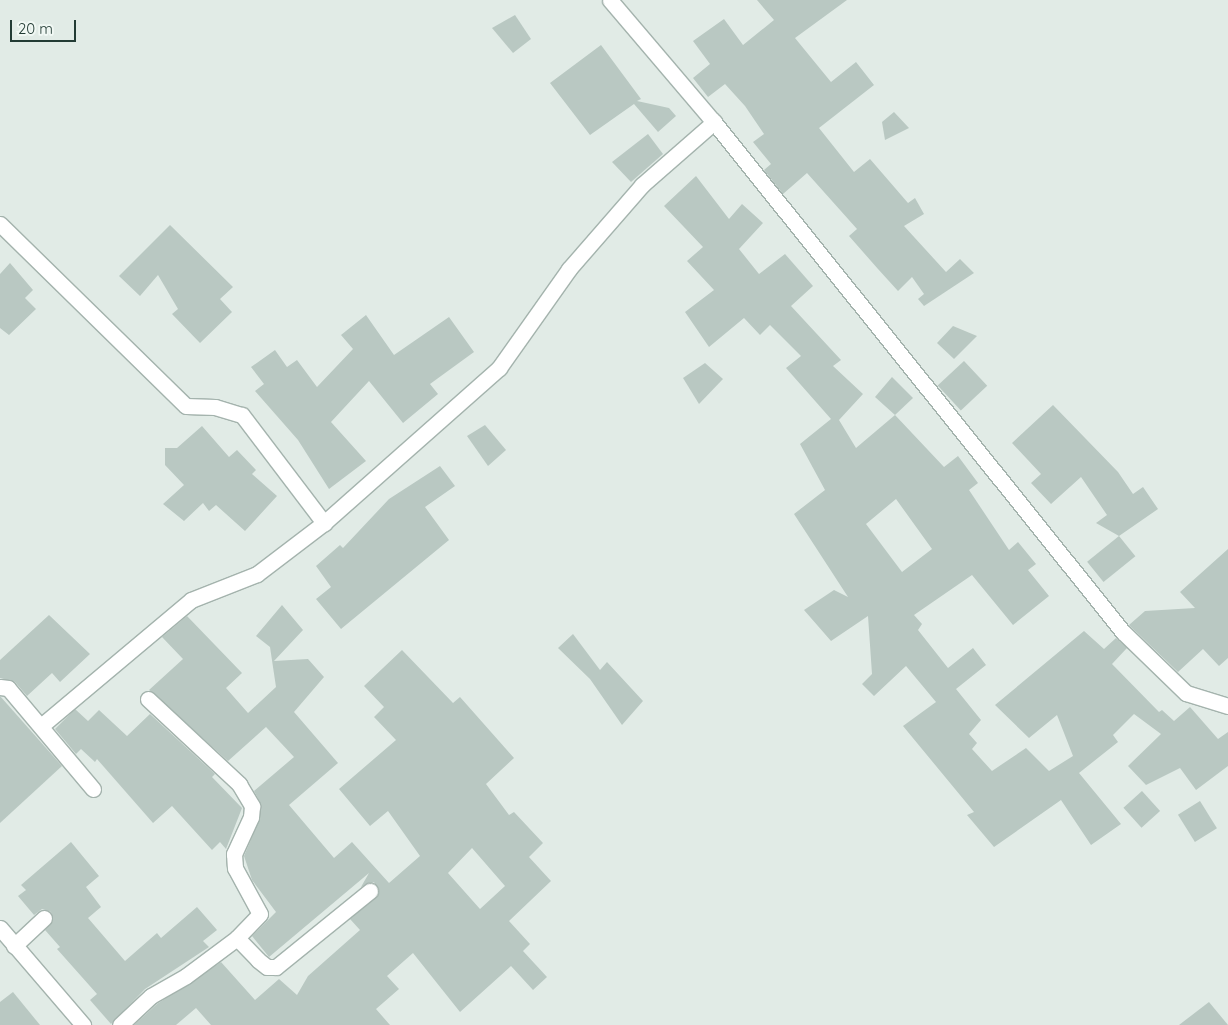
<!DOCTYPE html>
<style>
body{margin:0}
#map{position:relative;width:1228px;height:1025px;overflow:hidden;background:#e1ebe6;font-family:Quicksand,sans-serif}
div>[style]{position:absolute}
.building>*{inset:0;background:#b9c8c2;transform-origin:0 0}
.roads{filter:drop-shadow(1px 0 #a4b3ad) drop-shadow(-1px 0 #a4b3ad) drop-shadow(0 1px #a4b3ad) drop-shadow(0 -1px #a4b3ad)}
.street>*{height:15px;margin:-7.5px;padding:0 7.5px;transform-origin:7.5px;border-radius:7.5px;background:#fff}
span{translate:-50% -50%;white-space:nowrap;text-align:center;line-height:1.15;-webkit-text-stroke:4px #f1f8f4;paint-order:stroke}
.scale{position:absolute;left:10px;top:20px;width:66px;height:22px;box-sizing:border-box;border:2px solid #223b34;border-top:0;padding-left:6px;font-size:15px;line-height:18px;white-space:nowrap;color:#223b34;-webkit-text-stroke:4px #f1f8f4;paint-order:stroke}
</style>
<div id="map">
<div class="building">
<div style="clip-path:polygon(757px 0,847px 0,795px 38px,831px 82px,856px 62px,874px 85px,819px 128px,854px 172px,870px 159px,908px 203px,915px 198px,924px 214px,904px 226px,946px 272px,960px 259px,974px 273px,924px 306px,918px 299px,924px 294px,912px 277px,898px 291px,878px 269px,849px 236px,857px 229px,807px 173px,783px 194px,764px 170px,771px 164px,753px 142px,764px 134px,745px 106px,725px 84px,708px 97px,693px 78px,710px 64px,693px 41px,724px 19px,743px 45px,774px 20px)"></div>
<div style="clip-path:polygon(515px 15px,531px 39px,513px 53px,492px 28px)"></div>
<div style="clip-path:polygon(601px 45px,641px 99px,637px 101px,669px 108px,676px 116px,658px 132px,634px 104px,590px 135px,550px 83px)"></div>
<div style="clip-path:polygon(894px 112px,909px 128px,885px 140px,882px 122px)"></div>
<div style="clip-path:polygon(648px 134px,663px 154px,631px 182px,612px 162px)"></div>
<div style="clip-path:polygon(evenodd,696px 176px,729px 219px,742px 204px,763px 223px,739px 249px,759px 274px,785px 254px,813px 286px,791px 306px,841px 360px,833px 366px,863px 394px,839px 420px,856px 448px,895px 415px,944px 467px,958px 456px,978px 483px,969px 490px,1009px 550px,1018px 542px,1036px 564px,1028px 570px,1049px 596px,1013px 625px,972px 575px,914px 615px,922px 624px,918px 630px,948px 668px,973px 648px,986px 665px,956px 689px,981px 720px,969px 734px,977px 743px,972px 749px,992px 771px,1026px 748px,1049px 771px,1073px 756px,1057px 715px,1029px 738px,995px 705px,1084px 631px,1104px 649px,1116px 638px,1127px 648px,1112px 664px,1159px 712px,1162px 710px,1174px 721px,1190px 707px,1218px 739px,1228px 732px,1228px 766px,1196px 790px,1180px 768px,1146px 785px,1128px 766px,1161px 734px,1134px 714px,1113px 735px,1118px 742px,1079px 773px,1121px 824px,1091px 845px,1061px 800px,994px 847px,967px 815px,974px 812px,903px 726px,936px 702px,906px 666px,874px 696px,862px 684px,872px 674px,868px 616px,831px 641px,804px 610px,834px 590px,848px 597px,794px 514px,825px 490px,800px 444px,831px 419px,786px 368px,801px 356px,770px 325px,760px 335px,744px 318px,709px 347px,685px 312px,714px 290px,687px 261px,703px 247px,664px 206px,696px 176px,896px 499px,932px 549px,902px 572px,866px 524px,896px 499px)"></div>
<div style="clip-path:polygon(170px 225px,233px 287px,220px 299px,232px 312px,200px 343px,172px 314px,178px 309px,158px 275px,140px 296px,119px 276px)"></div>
<div style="clip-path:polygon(10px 263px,33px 290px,25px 298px,36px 309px,9px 335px,0 328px,0 274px)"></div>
<div style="clip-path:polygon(366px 315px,394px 355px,449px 317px,474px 352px,430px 384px,438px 394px,403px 423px,369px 381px,331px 422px,366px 461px,329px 489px,298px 440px,255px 391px,264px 384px,251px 367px,275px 350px,287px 367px,297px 360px,317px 387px,353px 349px,341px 335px)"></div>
<div style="clip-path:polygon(953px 326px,977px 336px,954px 359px,937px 343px)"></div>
<div style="left:964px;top:361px;width:34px;height:36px;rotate:47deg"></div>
<div style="clip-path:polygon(705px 363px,723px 379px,699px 404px,683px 378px)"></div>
<div style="clip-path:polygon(892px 377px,913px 398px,895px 415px,875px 397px)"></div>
<div style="clip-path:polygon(1053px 405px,1118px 472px,1133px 494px,1143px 487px,1158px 509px,1119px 536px,1096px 523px,1107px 515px,1081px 477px,1051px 504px,1031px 483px,1041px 474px,1012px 443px)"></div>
<div style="clip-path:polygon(485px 425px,506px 450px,488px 466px,467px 436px)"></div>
<div style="clip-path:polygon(202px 426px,229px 457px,237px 450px,256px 470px,252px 474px,277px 496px,245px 531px,216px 505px,209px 511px,203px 503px,184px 521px,163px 504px,184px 485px,165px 465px,165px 448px,177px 448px)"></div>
<div style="clip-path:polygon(440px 466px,455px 486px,425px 507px,449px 540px,341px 629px,316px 599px,331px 587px,316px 566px,340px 545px,343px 548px,389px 499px)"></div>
<div style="left:1119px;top:536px;width:26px;height:41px;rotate:51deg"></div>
<div style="clip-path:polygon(1228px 549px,1228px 658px,1219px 666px,1203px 649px,1178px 672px,1129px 625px,1145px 611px,1195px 608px,1180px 592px)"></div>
<div style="clip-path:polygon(evenodd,282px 605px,303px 630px,274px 661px,308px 659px,324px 677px,294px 712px,338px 763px,289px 805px,334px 858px,352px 842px,389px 883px,420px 856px,388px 811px,370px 826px,339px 789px,396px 740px,374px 717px,384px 707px,364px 686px,402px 650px,453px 703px,460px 697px,514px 758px,486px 784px,509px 815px,514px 812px,543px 843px,529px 857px,551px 881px,509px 921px,530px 944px,523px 951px,547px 977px,533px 990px,511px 966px,460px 1012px,413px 953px,387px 976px,399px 989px,376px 1009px,390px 1025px,211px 1025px,196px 1008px,176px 1025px,134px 1025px,157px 1004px,221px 962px,255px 1000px,279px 979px,297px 995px,308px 976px,360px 930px,350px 919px,379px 894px,374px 882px,361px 887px,369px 873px,269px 957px,252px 936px,276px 912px,252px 880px,244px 856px,260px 818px,260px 802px,254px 791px,294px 757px,266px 727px,228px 761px,149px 690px,183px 659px,162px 637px,187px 616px,242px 673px,226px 688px,248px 713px,276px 687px,270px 647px,256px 636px,282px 605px,472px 848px,505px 886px,480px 909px,448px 873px,472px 848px)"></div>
<div style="clip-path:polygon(49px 615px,90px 654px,60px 682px,52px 673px,27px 696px,15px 682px,0 678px,0 660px)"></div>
<div style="clip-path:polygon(573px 634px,600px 670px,607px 662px,643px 701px,622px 725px,590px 679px,558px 648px)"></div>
<div style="clip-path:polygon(0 696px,62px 766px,0 823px)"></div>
<div style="clip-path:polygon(75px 709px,88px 721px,99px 710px,127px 736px,150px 714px,215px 774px,212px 777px,242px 808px,226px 849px,220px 842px,212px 850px,172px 806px,153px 823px,97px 759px,95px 762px,81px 749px,76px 754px,55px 729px)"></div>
<div style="left:1142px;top:791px;width:27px;height:25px;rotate:48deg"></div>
<div style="left:1200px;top:801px;width:32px;height:26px;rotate:58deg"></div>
<div style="clip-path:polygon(71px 842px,99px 876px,86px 887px,101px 907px,88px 918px,125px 961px,157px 933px,161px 938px,197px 907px,217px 930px,203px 941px,209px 947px,145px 989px,111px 1024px,90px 1000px,97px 994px,57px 949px,60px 947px,45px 930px,53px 921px,51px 912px,42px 909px,34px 915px,18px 896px,26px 890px,21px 885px)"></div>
<div style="clip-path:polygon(13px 992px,40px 1025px,0 1025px,0 1002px)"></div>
<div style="clip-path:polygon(1209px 1002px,1228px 1025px,1179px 1025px)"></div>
</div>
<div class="roads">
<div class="street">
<div style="left:610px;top:0;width:159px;rotate:49.6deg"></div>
<div style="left:713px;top:121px;width:655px;rotate:51.26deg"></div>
<div style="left:1123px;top:632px;width:88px;rotate:44.1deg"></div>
<div style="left:1186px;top:693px;width:44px;rotate:17.2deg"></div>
<div style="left:0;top:224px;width:260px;rotate:44.4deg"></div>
<div style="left:186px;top:406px;width:29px;rotate:2deg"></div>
<div style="left:215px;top:407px;width:28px;rotate:17deg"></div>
<div style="left:242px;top:415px;width:136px;rotate:52.8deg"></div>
<div style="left:0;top:687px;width:8px;rotate:7deg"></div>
<div style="left:8px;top:688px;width:132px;rotate:49.9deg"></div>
<div style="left:148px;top:699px;width:125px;rotate:43deg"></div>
<div style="left:239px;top:784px;width:26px;rotate:59deg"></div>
<div style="left:252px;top:806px;width:11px;rotate:95deg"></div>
<div style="left:251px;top:817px;width:41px;rotate:114.7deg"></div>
<div style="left:234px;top:854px;width:14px;rotate:86deg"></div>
<div style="left:235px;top:868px;width:52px;rotate:61.5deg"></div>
<div style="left:260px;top:914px;width:33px;rotate:134deg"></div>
<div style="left:41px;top:726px;width:196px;rotate:-40deg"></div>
<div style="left:191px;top:600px;width:71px;rotate:-21.5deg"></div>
<div style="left:257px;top:574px;width:84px;rotate:-37.3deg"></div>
<div style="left:324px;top:523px;width:234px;rotate:-41.5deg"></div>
<div style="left:499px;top:368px;width:121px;rotate:-54.7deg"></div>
<div style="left:569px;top:269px;width:111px;rotate:-49deg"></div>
<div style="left:642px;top:185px;width:96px;rotate:-41.2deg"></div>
<div style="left:0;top:928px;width:128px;rotate:49.4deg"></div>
<div style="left:14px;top:946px;width:41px;rotate:-43deg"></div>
<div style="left:120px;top:1025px;width:42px;rotate:-43.1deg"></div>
<div style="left:151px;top:996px;width:40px;rotate:-29.7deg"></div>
<div style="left:186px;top:976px;width:64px;rotate:-36.7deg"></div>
<div style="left:237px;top:938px;width:30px;rotate:46deg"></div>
<div style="left:258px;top:960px;width:11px;rotate:38deg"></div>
<div style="left:267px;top:967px;width:9px"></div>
<div style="left:276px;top:967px;width:121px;rotate:-39deg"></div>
</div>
</div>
<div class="scale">20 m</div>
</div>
